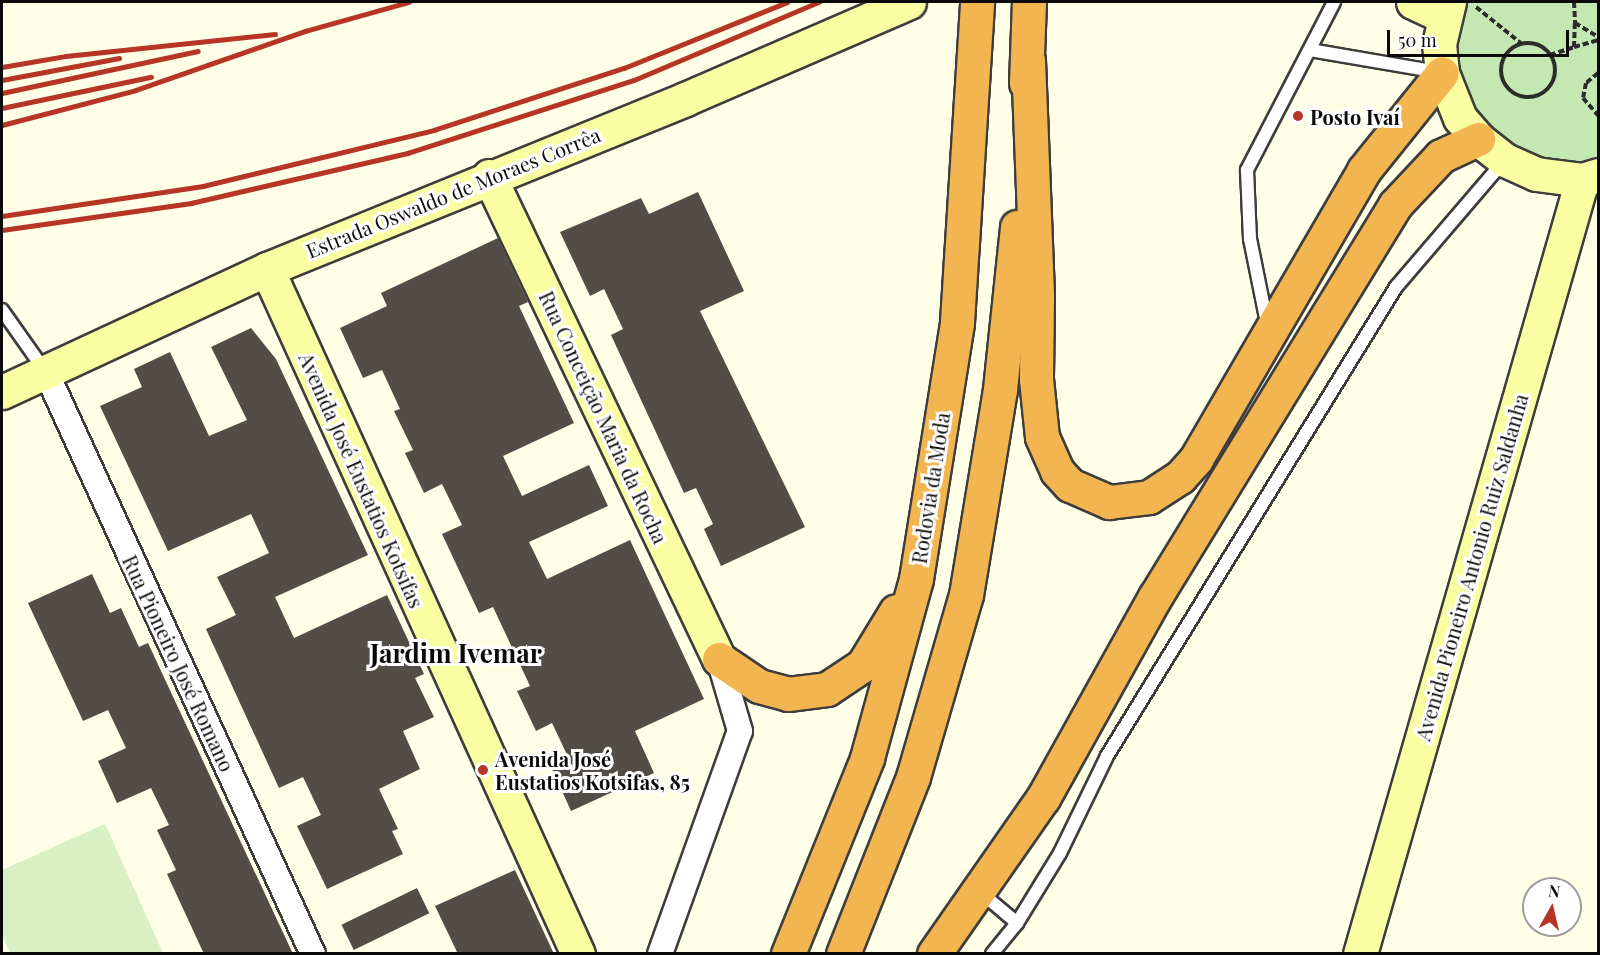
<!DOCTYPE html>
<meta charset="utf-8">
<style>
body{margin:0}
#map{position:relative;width:1600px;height:955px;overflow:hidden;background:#fffee6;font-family:"Playfair Display",serif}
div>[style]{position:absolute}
.green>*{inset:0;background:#c5e7b2}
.pitch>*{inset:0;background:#d9efc4}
.building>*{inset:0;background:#524d46;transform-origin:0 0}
.path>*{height:4px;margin-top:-2px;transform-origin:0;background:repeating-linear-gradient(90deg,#2c2c2c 0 6px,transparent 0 9px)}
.path>.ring{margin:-2px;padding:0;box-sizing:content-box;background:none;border:4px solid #2c2c2c;border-radius:50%}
.roads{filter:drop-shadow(2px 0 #3d3d3d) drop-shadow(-2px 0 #3d3d3d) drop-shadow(0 2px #3d3d3d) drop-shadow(0 -2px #3d3d3d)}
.lane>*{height:12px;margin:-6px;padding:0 6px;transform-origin:6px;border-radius:6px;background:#fff}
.street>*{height:24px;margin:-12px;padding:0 12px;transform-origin:12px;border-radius:12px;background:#fff}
.secondary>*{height:33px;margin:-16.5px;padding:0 16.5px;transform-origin:16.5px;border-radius:16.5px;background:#fafea2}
.highway>*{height:33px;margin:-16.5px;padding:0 16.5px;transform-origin:16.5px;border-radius:16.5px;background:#f3b550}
.rail>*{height:4.5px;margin:-2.25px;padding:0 2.25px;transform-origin:2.25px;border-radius:2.25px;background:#b63525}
.dots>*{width:16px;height:16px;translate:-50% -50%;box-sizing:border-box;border:3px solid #fff;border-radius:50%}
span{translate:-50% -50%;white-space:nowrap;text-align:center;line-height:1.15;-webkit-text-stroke:6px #fff;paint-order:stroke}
.poi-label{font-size:20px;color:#0a0a0a;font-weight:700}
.left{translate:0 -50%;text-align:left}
.street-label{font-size:20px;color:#0a0a0a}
.district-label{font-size:26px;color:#0a0a0a;font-weight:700}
.frame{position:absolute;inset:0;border:3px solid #0a0a0a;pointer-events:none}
.north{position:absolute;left:1522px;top:877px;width:60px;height:60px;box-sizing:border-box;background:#fff;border:2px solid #9d9d9d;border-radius:50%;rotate:8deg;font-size:16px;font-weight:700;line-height:24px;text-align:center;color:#0a0a0a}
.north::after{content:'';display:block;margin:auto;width:21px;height:27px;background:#b63525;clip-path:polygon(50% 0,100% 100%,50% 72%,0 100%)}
.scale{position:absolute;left:1387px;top:30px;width:182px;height:27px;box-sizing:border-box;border:3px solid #0a0a0a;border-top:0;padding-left:8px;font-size:18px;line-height:21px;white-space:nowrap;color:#0a0a0a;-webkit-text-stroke:4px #fff;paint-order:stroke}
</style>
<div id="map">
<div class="green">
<div style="clip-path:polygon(1449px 2px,1598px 2px,1598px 175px,1536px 174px,1460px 118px)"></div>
</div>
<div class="pitch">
<div style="clip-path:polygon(105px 824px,163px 953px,10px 953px,2px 935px,2px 870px)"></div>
</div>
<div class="building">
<div style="clip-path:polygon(698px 192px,744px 291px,700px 311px,805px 527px,721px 566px,704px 529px,713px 524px,696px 488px,684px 493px,611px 335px,623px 329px,604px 289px,590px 296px,560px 232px,641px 198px,649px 214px)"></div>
<div style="clip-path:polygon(498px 238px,528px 302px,519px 306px,574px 423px,503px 456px,522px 496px,589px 465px,608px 506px,529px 542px,547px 579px,630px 540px,704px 699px,635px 731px,654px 773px,571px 811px,552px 769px,570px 761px,552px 723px,536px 731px,517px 691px,530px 686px,493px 607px,479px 613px,442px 534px,462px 525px,442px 484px,424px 493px,405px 453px,413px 450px,394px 411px,400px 409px,382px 370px,363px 378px,340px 328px,387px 306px,381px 293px)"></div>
<div style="clip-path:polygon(251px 328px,276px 359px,368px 555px,275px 597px,294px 638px,387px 595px,424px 674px,415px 678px,434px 717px,403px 731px,420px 769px,379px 789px,398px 829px,392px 831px,403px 854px,327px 889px,297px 826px,321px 815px,303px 777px,279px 788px,206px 629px,236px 615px,217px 577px,269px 553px,251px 514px,168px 551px,100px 406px,142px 387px,134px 369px,170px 352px,209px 436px,247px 420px,211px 347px)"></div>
<div style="clip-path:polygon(92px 574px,110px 613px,121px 608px,139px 647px,148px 643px,293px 954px,204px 954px,167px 874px,176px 870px,157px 830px,169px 825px,151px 788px,117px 803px,98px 761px,126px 748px,108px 710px,83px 721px,28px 603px)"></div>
<div style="clip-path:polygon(515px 870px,554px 954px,458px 954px,435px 906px)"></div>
<div style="left:417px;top:888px;width:28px;height:84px;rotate:64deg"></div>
</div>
<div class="path">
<div style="left:1574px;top:2px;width:21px;rotate:87deg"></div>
<div style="left:1575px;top:23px;width:27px;rotate:31deg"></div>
<div style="left:1476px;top:7px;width:59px;rotate:38.8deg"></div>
<div class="ring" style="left:1501px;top:43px;width:50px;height:50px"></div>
<div style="left:1574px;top:47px;width:25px;rotate:-16deg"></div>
<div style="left:1550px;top:55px;width:25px;rotate:-18deg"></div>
<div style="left:1574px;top:47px;width:24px;rotate:-88deg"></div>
<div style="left:1598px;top:73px;width:16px;rotate:140deg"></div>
<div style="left:1586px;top:83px;width:15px;rotate:101deg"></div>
<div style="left:1583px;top:98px;width:23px;rotate:49deg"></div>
</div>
<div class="roads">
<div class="lane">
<div style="left:1310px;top:50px;width:131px;rotate:9.7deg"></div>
<div style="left:2px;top:310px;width:75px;rotate:54.8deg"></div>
<div style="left:1267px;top:323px;width:86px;rotate:-101.4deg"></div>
<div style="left:1250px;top:239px;width:69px;rotate:-92.5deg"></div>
<div style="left:1247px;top:170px;width:189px;rotate:-62.6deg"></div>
<div style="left:979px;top:891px;width:50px;rotate:40.1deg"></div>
<div style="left:1017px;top:923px;width:40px;rotate:129deg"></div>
<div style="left:1017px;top:923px;width:82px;rotate:-58.4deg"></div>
<div style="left:1060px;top:853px;width:108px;rotate:-64.1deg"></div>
<div style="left:1107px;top:756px;width:551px;rotate:-58.36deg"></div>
<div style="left:1396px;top:287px;width:167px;rotate:-49.4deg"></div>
</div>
<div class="street">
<div style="left:46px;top:372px;width:640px;rotate:65.36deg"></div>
<div style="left:660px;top:954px;width:237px;rotate:-70.3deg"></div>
<div style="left:740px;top:731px;width:75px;rotate:-106.3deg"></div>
</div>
<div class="secondary">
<div style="left:1413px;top:2px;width:33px;rotate:25deg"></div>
<div style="left:1449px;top:2px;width:43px;rotate:103.4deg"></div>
<div style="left:1439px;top:44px;width:29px;rotate:84deg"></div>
<div style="left:1442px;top:73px;width:48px;rotate:68.2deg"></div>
<div style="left:1460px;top:118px;width:28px;rotate:49deg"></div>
<div style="left:1478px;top:139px;width:34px;rotate:38deg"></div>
<div style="left:1505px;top:160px;width:34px;rotate:24deg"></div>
<div style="left:1536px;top:174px;width:46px;rotate:7.4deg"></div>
<div style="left:1582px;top:180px;width:17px;rotate:-17deg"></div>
<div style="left:489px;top:176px;width:535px;rotate:64.54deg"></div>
<div style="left:267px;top:269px;width:752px;rotate:65.58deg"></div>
<div style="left:2px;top:392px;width:292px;rotate:-24.9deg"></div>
<div style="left:267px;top:269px;width:451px;rotate:-22.1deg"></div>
<div style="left:685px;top:99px;width:244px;rotate:-23.4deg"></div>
<div style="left:1360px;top:954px;width:805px;rotate:-74deg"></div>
</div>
<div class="highway">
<div style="left:1028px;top:60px;width:235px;rotate:87.8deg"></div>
<div style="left:1037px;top:295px;width:84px;rotate:90.7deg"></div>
<div style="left:1036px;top:379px;width:58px;rotate:84.1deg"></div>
<div style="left:1042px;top:437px;width:37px;rotate:66deg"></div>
<div style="left:1057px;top:471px;width:19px;rotate:47deg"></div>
<div style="left:1070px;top:485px;width:43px;rotate:23.6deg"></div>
<div style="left:1109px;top:502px;width:40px;rotate:-7.1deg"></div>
<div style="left:1149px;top:497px;width:37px;rotate:-33deg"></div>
<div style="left:1180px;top:477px;width:24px;rotate:-48deg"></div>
<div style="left:1196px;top:459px;width:334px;rotate:-59.8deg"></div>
<div style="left:1364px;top:170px;width:124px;rotate:-51.2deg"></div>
<div style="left:1026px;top:83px;width:81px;rotate:-87.9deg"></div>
<div style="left:719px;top:659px;width:48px;rotate:34deg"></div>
<div style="left:759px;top:686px;width:30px;rotate:15deg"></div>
<div style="left:788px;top:694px;width:39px;rotate:-7deg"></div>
<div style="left:827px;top:689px;width:43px;rotate:-33.7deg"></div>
<div style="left:863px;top:665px;width:63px;rotate:-58.6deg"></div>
<div style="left:788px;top:954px;width:211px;rotate:-68deg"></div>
<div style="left:867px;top:758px;width:186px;rotate:-74.7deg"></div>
<div style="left:916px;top:579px;width:260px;rotate:-80.9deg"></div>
<div style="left:957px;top:322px;width:321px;rotate:-86.4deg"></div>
<div style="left:843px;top:954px;width:190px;rotate:-68.4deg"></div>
<div style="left:913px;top:777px;width:190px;rotate:-73.8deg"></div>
<div style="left:966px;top:595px;width:209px;rotate:-80.6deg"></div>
<div style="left:1000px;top:389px;width:163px;rotate:-84deg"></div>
<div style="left:934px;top:954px;width:190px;rotate:-55.1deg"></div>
<div style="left:1043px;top:798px;width:230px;rotate:-60.9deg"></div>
<div style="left:1155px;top:597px;width:460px;rotate:-58.5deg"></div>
<div style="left:1395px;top:205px;width:67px;rotate:-46.8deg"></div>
<div style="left:1441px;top:156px;width:41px;rotate:-24.7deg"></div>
</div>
</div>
<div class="rail">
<div style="left:2px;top:67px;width:65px;rotate:-9.8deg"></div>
<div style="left:66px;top:56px;width:210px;rotate:-6deg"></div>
<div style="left:2px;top:80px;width:119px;rotate:-10.6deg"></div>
<div style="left:2px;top:93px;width:200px;rotate:-12.1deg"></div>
<div style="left:2px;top:108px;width:152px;rotate:-11.8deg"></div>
<div style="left:2px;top:125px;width:138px;rotate:-14.6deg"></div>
<div style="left:136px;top:90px;width:179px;rotate:-19.2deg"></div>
<div style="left:305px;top:31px;width:108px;rotate:-15.6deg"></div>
<div style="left:2px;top:216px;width:203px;rotate:-8.5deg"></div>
<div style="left:203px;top:186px;width:238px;rotate:-13.6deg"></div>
<div style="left:434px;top:130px;width:200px;rotate:-18.1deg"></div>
<div style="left:624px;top:68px;width:176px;rotate:-22deg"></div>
<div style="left:2px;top:230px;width:191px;rotate:-8.1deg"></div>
<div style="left:191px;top:203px;width:223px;rotate:-13deg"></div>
<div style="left:408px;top:153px;width:237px;rotate:-17.9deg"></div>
<div style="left:634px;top:80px;width:201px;rotate:-22.9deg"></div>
</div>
<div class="dots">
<div style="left:1298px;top:116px;background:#b63525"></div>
<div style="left:483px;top:770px;background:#b63525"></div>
</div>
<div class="poi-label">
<span class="left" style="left:1310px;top:116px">Posto Ivaí</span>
<span class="left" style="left:495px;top:770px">Avenida José<br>Eustatios Kotsifas, 85</span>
</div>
<div class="street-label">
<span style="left:453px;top:192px;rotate:-22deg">Estrada Oswaldo de Moraes Corrêa</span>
<span style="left:604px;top:417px;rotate:65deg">Rua Conceição Maria da Rocha</span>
<span style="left:362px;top:480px;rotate:66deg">Avenida José Eustatios Kotsifas</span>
<span style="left:930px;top:488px;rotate:-81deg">Rodovia da Moda</span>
<span style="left:1471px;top:567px;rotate:-74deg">Avenida Pioneiro Antonio Ruiz Saldanha</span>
<span style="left:179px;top:663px;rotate:65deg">Rua Pioneiro José Romano</span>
</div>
<div class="district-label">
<span style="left:456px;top:653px">Jardim Ivemar</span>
</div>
<div class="frame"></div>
<div class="north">N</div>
<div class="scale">50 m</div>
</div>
